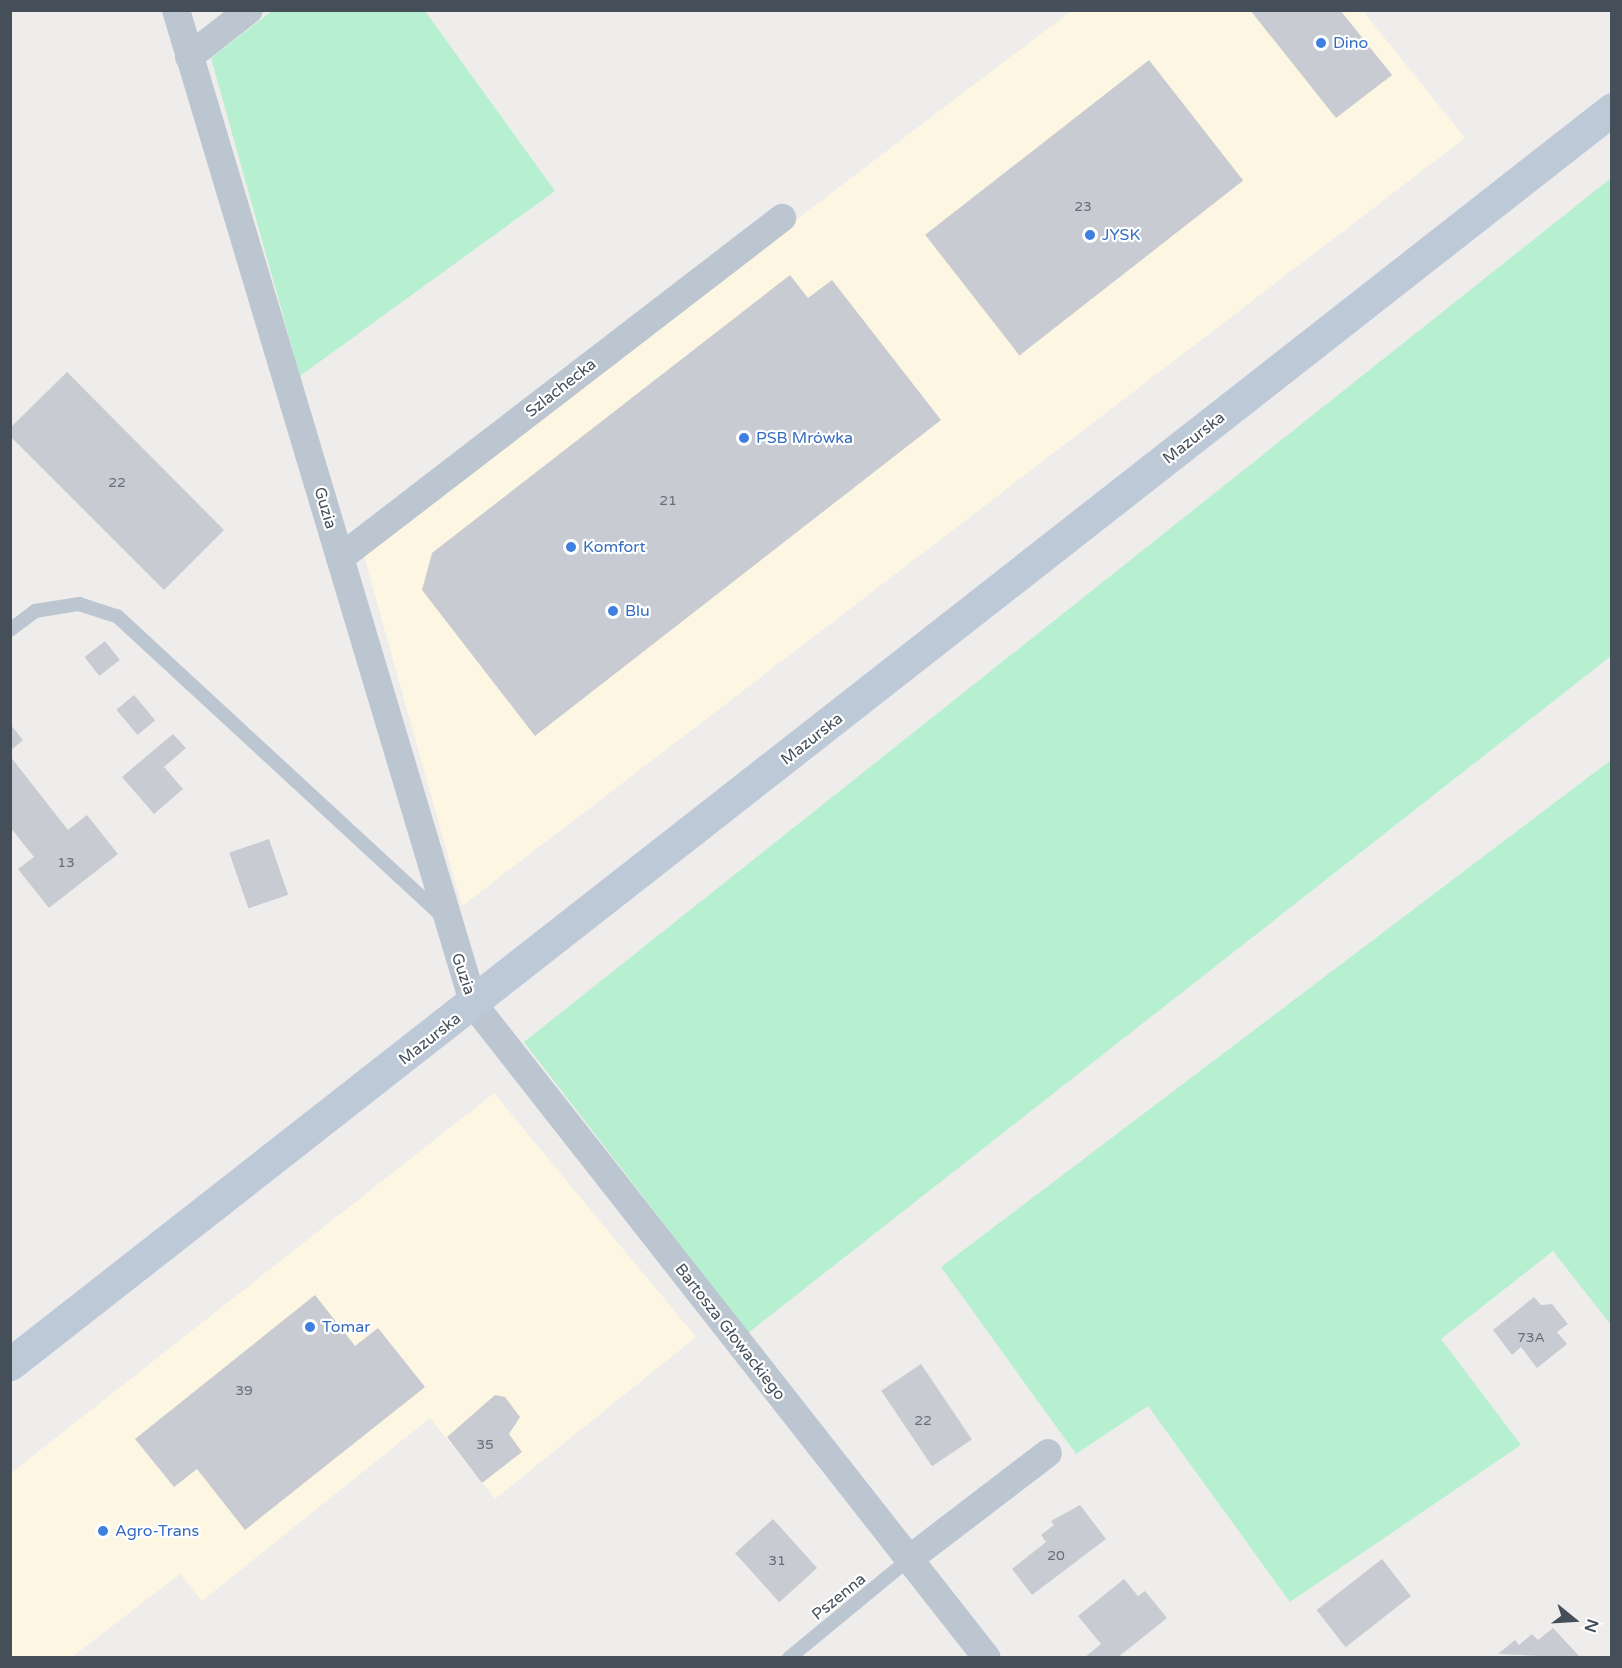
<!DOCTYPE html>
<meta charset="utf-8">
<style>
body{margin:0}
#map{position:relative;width:1622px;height:1668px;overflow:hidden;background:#efecec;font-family:"Varela Round",sans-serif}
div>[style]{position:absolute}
.commercial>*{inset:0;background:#fcf6e3}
.green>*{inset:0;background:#b7f0d0}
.building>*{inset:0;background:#c9cbd2;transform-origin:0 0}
.lane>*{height:14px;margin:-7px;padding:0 7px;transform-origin:7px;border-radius:7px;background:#bcc6d0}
.street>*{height:28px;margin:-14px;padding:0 14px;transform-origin:14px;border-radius:14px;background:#bcc6d0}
.secondary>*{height:33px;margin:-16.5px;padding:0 16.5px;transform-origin:16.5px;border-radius:16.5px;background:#bdc9d7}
.dots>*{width:16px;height:16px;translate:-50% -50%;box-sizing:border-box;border:3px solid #fff;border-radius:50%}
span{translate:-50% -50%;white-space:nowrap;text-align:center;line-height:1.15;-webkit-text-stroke:4.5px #fff;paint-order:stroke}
.number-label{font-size:14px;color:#656e78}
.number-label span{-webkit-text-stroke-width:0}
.shop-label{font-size:16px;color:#366cbe}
.left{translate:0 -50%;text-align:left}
.street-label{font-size:16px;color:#444f5a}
.frame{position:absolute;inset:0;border:12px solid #444f5a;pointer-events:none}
.north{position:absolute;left:1544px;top:1590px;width:60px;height:60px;-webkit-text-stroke:4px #fff;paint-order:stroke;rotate:108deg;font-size:16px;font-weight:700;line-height:24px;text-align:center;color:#444f5a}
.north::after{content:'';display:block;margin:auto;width:21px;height:27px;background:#444f5a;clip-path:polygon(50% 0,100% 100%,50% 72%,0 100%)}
</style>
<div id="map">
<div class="commercial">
<div style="clip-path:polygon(1071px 11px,1363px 11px,1465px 138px,462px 906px,362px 549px)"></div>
<div style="clip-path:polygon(494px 1093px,696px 1337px,495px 1499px,430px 1418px,202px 1601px,180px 1574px,72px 1657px,11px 1658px,11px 1473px)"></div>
</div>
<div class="green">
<div style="clip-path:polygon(272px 11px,425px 11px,555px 191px,300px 376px,211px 58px)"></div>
<div style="clip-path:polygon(1611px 178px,1611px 656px,748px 1333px,524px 1042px)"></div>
<div style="clip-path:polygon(1611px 760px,1611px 1325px,1553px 1251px,1441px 1339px,1521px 1445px,1290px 1602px,1148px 1406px,1076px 1454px,941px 1267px)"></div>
</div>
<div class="building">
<div style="clip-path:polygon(1250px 10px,1340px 10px,1392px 75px,1336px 118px)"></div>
<div style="left:1149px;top:60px;width:153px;height:284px;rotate:52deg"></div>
<div style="clip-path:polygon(790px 275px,808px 298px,832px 280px,941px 420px,535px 736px,422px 590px,432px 553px)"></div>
<div style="clip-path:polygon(67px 372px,224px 530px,164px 590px,10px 436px,10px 428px)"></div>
<div style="left:105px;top:641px;width:24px;height:26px;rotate:52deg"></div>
<div style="left:134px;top:695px;width:33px;height:23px;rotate:50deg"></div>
<div style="clip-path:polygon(10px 724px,23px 740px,10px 751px)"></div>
<div style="clip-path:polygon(173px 734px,186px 748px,164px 767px,183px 789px,154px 814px,122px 777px)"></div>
<div style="clip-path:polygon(10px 756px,68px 830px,87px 815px,118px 854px,49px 908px,18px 869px,34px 857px,10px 827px)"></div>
<div style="left:269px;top:839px;width:59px;height:42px;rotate:71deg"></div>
<div style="clip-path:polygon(315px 1295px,355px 1346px,378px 1328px,425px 1387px,245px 1530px,197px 1469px,174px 1487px,135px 1439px)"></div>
<div style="clip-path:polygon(1534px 1297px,1541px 1305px,1552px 1304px,1568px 1324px,1557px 1332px,1567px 1344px,1537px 1368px,1521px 1347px,1512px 1355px,1493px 1330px)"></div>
<div style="left:921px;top:1364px;width:91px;height:48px;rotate:56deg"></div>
<div style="clip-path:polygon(495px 1395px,505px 1397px,520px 1417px,509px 1434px,522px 1452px,482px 1483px,447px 1437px)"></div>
<div style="clip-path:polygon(1080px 1505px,1106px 1539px,1032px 1595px,1012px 1569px,1046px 1542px,1041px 1535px,1054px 1525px,1051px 1521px)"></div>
<div style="left:773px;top:1519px;width:66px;height:51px;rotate:48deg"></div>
<div style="left:1382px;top:1559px;width:47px;height:83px;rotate:52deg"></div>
<div style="clip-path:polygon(1124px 1579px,1138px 1596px,1145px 1591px,1167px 1618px,1117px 1658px,1084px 1658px,1101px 1644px,1078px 1616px)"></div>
<div style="clip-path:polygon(1553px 1628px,1581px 1658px,1498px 1654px,1515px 1640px,1519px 1645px,1532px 1634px,1538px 1640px)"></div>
</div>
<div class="lane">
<div style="left:10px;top:630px;width:31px;rotate:-37deg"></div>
<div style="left:35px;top:611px;width:45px;rotate:-9deg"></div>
<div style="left:79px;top:604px;width:40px;rotate:18deg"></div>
<div style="left:117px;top:616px;width:441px;rotate:42.7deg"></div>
<div style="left:789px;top:1658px;width:154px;rotate:-39.5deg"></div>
</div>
<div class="street">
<div style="left:176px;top:10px;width:1039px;rotate:73.33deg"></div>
<div style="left:474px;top:1005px;width:830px;rotate:51.85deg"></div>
<div style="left:189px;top:57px;width:76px;rotate:-38.1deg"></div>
<div style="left:340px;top:558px;width:558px;rotate:-37.57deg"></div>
<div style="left:908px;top:1560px;width:176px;rotate:-37.4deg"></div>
</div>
<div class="secondary">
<div style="left:10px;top:1364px;width:2035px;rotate:-38.07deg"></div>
</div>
<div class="dots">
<div style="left:1321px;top:43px;background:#3f7fe0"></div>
<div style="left:1090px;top:235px;background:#3f7fe0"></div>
<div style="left:744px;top:438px;background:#3f7fe0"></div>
<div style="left:571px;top:547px;background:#3f7fe0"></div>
<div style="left:613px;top:611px;background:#3f7fe0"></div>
<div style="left:310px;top:1327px;background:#3f7fe0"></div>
<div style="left:103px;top:1531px;background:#3f7fe0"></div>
</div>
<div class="number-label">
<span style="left:1083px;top:207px">23</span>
<span style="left:117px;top:483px">22</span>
<span style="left:668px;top:501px">21</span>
<span style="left:66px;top:863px">13</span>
<span style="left:1531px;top:1338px">73A</span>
<span style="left:244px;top:1391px">39</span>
<span style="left:923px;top:1421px">22</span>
<span style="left:485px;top:1445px">35</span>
<span style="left:1056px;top:1556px">20</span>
<span style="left:777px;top:1561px">31</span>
</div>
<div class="shop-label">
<span class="left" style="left:1333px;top:43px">Dino</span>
<span class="left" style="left:1102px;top:235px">JYSK</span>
<span class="left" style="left:756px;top:438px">PSB Mrówka</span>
<span class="left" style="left:583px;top:547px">Komfort</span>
<span class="left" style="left:625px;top:611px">Blu</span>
<span class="left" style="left:322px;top:1327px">Tomar</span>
<span class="left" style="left:115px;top:1531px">Agro-Trans</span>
</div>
<div class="street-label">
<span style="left:561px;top:388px;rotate:-38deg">Szlachecka</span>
<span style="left:1194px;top:438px;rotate:-38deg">Mazurska</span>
<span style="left:325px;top:508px;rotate:73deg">Guzia</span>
<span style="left:812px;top:739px;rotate:-38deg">Mazurska</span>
<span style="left:463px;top:974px;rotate:71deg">Guzia</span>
<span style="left:430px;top:1039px;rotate:-38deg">Mazurska</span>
<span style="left:730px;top:1332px;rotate:52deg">Bartosza Głowackiego</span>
<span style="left:839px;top:1597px;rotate:-39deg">Pszenna</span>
</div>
<div class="frame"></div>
<div class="north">N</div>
</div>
